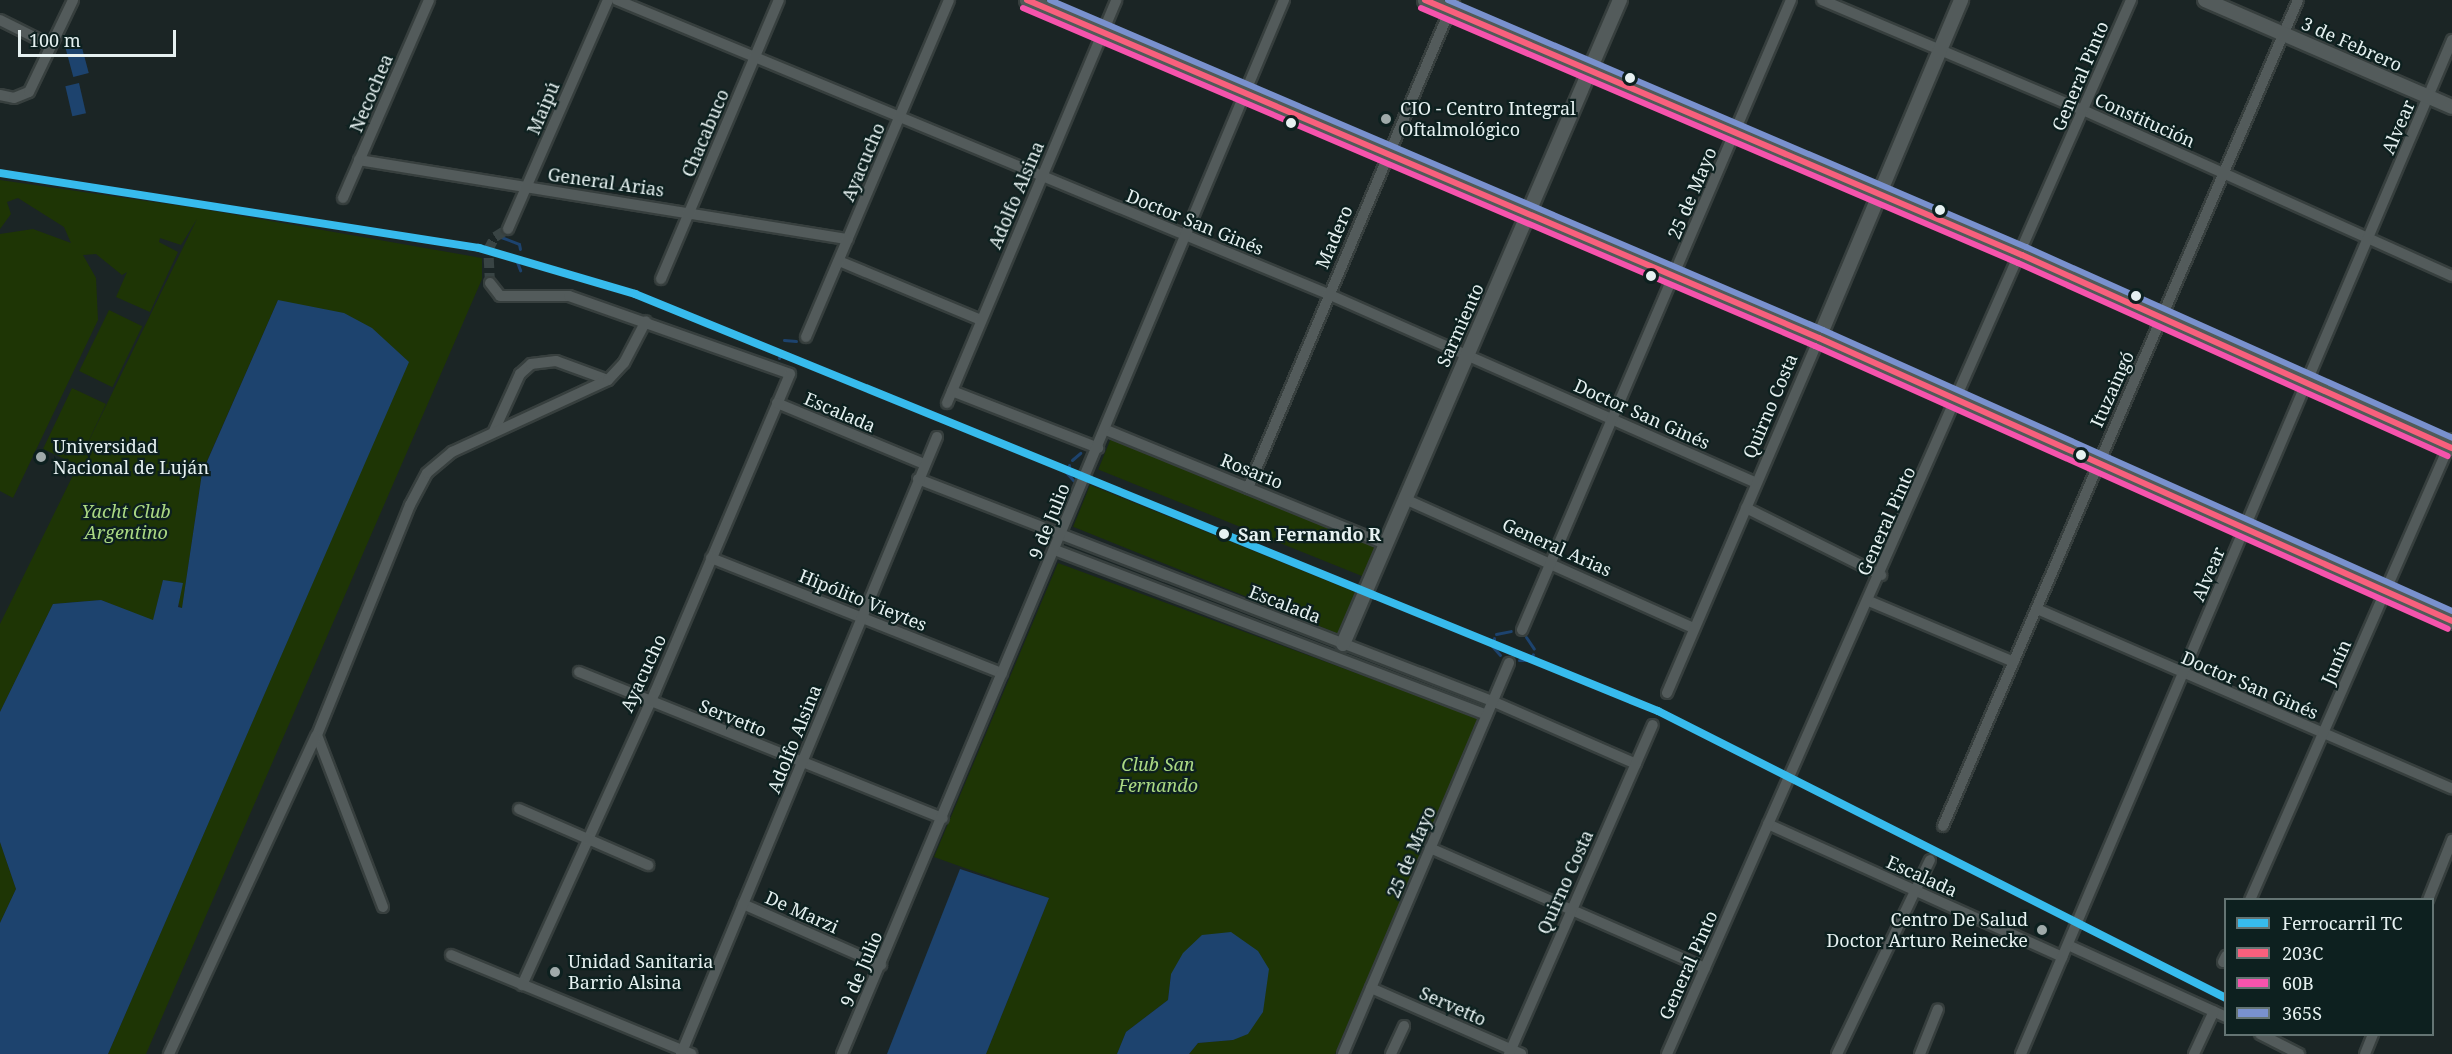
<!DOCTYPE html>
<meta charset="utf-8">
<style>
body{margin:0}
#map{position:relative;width:2452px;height:1054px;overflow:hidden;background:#1b2525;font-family:"Noto Serif",serif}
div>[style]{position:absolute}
.green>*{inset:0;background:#1e3505;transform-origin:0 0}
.water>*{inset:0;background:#1d436e;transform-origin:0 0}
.stream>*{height:3px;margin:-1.5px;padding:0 1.5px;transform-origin:1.5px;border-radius:1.5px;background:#1d436e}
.minor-tunnel>*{height:10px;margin-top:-5px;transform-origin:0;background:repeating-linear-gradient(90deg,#394444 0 10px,transparent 0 15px)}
.roads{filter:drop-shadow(2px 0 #373f3e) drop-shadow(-2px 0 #373f3e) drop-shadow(0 2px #373f3e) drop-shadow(0 -2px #373f3e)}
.minor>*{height:10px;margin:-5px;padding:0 5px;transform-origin:5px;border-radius:5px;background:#535b5b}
.tertiary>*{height:14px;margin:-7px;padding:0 7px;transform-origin:7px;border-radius:7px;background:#535b5b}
.secondary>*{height:15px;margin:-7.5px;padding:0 7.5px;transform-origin:7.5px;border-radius:7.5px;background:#505b58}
.bus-1>*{height:6px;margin:-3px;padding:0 3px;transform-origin:3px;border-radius:3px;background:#f8607d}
.bus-2>*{height:6px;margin:-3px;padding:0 3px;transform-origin:3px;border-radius:3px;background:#f653ac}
.bus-3>*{height:6px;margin:-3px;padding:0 3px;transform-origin:3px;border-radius:3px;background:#7991ce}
.rail-1>*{height:8px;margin:-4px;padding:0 4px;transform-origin:4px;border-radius:4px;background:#37bbed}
.dots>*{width:16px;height:16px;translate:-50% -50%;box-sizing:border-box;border:3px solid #0d201f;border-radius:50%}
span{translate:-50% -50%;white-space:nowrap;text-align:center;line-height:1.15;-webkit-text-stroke:4.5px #0d201f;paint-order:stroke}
.street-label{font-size:18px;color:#e6f1f1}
.poi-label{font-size:18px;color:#e6f1f1}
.left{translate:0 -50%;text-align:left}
.right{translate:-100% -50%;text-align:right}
.park-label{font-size:18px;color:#aad883;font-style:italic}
.stop-label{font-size:18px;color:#e6f1f1;font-weight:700}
.legend{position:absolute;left:2224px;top:898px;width:210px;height:138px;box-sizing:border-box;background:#0d201f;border:2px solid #647473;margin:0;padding:8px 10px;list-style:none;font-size:18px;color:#e6f1f1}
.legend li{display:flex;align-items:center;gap:12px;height:30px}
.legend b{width:30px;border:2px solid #647473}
.scale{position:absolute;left:18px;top:30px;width:158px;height:27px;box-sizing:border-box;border:3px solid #e6f1f1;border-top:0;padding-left:8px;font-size:18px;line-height:21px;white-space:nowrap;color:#e6f1f1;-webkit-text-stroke:4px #0d201f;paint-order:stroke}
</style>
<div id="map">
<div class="green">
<div style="clip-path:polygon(0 180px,202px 209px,482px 258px,482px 279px,146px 1054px,108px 1054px,328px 547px,278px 300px,202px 472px,182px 609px,163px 580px,153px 621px,101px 600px,53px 604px,0 712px,0 624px,78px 465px,43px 449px,72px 388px,106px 404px,81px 457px,197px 219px,181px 245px,160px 238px,159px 242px,178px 252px,150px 312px,116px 297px,127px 272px,122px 275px,96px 254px,83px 255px,96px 278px,98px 320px,13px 498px,0 491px,0 234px,33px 229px,71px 243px,64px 227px,18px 198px,7px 202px,11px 214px,0 229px)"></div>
<div style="left:109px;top:310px;width:37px;height:68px;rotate:26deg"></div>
<div style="left:1111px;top:438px;width:289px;height:34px;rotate:22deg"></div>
<div style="left:1090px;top:485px;width:290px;height:45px;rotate:22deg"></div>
<div style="clip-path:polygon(1058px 563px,1478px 718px,1335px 1054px,1189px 1054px,1198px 1043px,1233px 1040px,1171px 974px,1168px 1000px,1126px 1032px,1117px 1054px,986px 1054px,1049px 898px,934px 857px)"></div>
<div style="clip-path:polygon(0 842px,16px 889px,0 923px)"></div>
</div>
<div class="water">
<div style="left:81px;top:44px;width:30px;height:16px;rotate:75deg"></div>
<div style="left:79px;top:83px;width:31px;height:14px;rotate:77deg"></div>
<div style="clip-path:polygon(278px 300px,344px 313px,372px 328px,409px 362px,108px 1054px,0 1054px,0 923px,16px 889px,0 842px,0 712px,53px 604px,101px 600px,153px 620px,163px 580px,183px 583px,178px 607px,182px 608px,202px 473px)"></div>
<div style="clip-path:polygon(960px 869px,1049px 898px,986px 1054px,887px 1054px)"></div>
<div style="clip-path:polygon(1231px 932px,1258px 951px,1269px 969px,1263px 1012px,1248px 1034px,1233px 1040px,1198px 1043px,1189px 1054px,1117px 1054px,1126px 1032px,1168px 1000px,1171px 974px,1183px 953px,1202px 935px)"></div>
</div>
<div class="stream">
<div style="left:501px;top:237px;width:19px;rotate:21deg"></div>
<div style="left:519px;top:244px;width:5px;rotate:79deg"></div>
<div style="left:517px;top:262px;width:9px;rotate:69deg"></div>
<div style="left:784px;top:340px;width:12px;rotate:5deg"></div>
<div style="left:779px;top:358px;width:2px;rotate:-63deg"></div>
<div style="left:1072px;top:460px;width:11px;rotate:-41deg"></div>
<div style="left:1069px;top:466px;width:1px;rotate:-90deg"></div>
<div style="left:1066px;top:472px;width:11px;rotate:49deg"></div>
<div style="left:1496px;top:634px;width:15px;rotate:-11deg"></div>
<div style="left:1526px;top:637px;width:14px;rotate:56deg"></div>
<div style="left:1494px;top:640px;width:2px;rotate:-90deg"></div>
<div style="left:1492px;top:646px;width:12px;rotate:48deg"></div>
<div style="left:1532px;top:656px;width:2px;rotate:-63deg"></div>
<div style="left:1519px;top:660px;width:11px"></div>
</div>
<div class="minor-tunnel">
<div style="left:490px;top:283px;width:33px;rotate:-93deg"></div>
<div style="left:488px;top:250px;width:15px;rotate:-62deg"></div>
<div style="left:495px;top:237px;width:15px;rotate:-32deg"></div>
</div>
<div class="roads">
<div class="minor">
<div style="left:617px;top:0;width:769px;rotate:22.47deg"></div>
<div style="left:1328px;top:294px;width:468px;rotate:23.8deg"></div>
<div style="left:1822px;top:0;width:283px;rotate:22.9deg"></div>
<div style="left:2083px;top:110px;width:405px;rotate:24.2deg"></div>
<div style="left:0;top:20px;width:56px;rotate:26.6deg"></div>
<div style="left:0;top:95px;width:14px;rotate:12deg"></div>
<div style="left:14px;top:98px;width:16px;rotate:-22deg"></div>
<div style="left:29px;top:92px;width:102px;rotate:-64.4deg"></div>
<div style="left:359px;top:160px;width:495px;rotate:9.2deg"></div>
<div style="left:343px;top:198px;width:216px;rotate:-66.5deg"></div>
<div style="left:508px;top:229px;width:250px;rotate:-66.4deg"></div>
<div style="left:839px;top:261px;width:154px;rotate:22.6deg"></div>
<div style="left:661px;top:279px;width:303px;rotate:-67.1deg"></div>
<div style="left:490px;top:283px;width:16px;rotate:52deg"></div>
<div style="left:500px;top:296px;width:69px"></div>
<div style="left:569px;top:296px;width:234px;rotate:19.4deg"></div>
<div style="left:790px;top:374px;width:345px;rotate:113deg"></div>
<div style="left:655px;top:692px;width:322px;rotate:114.4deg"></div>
<div style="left:806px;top:337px;width:366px;rotate:-67deg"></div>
<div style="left:952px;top:391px;width:157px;rotate:21.3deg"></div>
<div style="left:777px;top:403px;width:159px;rotate:22.5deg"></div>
<div style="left:947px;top:403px;width:437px;rotate:-67.2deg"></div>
<div style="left:1106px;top:430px;width:302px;rotate:22.2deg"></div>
<div style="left:494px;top:431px;width:63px;rotate:-65.5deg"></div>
<div style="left:520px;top:374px;width:15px;rotate:-42deg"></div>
<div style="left:531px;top:364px;width:25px;rotate:-7deg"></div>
<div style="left:556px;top:361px;width:55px;rotate:20.1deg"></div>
<div style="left:918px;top:479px;width:615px;rotate:21.14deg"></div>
<div style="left:1492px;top:701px;width:157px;rotate:23.6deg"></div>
<div style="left:1248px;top:488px;width:530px;rotate:-67.11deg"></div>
<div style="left:1405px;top:499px;width:316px;rotate:24.1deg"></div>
<div style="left:1746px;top:508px;width:151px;rotate:26.4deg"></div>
<div style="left:1055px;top:550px;width:462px;rotate:20.9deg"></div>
<div style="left:711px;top:558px;width:313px;rotate:21.6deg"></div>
<div style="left:1869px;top:601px;width:157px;rotate:22.8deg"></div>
<div style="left:2037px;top:609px;width:452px;rotate:23.4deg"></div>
<div style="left:1522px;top:630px;width:685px;rotate:-66.88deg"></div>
<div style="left:579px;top:672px;width:392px;rotate:21.9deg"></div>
<div style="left:1667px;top:693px;width:386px;rotate:-66.8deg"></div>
<div style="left:519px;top:809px;width:141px;rotate:23.5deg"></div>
<div style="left:1768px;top:824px;width:323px;rotate:24.3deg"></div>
<div style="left:1943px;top:826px;width:899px;rotate:-66.74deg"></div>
<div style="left:1430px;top:848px;width:300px;rotate:23.6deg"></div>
<div style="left:2250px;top:900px;width:503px;rotate:-66.34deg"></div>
<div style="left:2428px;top:900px;width:65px;rotate:-68.2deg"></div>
<div style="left:743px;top:904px;width:151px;rotate:23.8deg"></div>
<div style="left:383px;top:907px;width:184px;rotate:-111deg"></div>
<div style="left:317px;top:735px;width:248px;rotate:-68deg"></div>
<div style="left:410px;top:505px;width:36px;rotate:-62deg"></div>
<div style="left:427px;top:473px;width:33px;rotate:-40deg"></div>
<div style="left:452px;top:452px;width:172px;rotate:-24.8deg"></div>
<div style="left:608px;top:380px;width:23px;rotate:-47deg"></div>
<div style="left:624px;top:363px;width:47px;rotate:-62.4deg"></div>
<div style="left:2068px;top:945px;width:174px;rotate:24.5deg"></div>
<div style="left:451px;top:955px;width:260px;rotate:22.4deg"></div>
<div style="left:2223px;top:962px;width:7px;rotate:-63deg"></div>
<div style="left:1371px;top:988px;width:164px;rotate:23.7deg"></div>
<div style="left:2260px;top:1034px;width:44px;rotate:27.1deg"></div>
<div style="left:169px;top:1054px;width:350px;rotate:-65.2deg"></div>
<div style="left:681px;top:1054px;width:668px;rotate:-67.47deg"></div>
<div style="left:842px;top:1054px;width:1143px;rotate:-67.25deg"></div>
<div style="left:1343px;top:1054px;width:425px;rotate:-67deg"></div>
<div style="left:1391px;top:1054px;width:31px;rotate:-65deg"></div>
<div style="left:1509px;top:1054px;width:359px;rotate:-66.4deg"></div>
<div style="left:1667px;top:1054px;width:1152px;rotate:-66.24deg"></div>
<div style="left:1837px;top:1054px;width:215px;rotate:-64.4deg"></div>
<div style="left:1920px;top:1054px;width:48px;rotate:-68.2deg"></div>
<div style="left:2021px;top:1054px;width:1102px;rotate:-66.97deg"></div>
<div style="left:2194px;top:1054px;width:47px;rotate:-65.1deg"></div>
<div style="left:2365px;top:1054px;width:22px;rotate:-68deg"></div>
</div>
<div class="tertiary">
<div style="left:2205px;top:0;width:269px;rotate:23.4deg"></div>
<div style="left:1819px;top:338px;width:367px;rotate:-67.2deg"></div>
<div style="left:1343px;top:644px;width:701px;rotate:-66.73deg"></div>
</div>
<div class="secondary">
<div style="left:1027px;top:0;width:861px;rotate:23.11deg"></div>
<div style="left:1819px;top:338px;width:693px;rotate:24.09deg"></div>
<div style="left:1425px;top:0;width:649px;rotate:23.13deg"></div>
<div style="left:2022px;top:255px;width:471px;rotate:24.2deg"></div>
</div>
</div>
<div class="bus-1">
<div style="left:1027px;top:0;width:861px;rotate:23.11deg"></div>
<div style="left:1819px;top:338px;width:693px;rotate:24.09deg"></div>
<div style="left:1425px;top:0;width:649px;rotate:23.13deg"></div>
<div style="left:2022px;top:255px;width:471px;rotate:24.2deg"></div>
</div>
<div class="bus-2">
<div style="left:1023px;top:8px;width:861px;rotate:23.11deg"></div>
<div style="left:1815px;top:346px;width:693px;rotate:24.09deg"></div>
<div style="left:1421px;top:8px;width:649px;rotate:23.13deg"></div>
<div style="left:2018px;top:263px;width:471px;rotate:24.2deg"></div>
</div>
<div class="bus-3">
<div style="left:1050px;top:0;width:840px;rotate:23.12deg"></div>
<div style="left:1823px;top:330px;width:689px;rotate:24.07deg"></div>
<div style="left:1448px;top:0;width:629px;rotate:23.14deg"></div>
<div style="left:2026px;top:247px;width:467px;rotate:24.1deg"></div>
</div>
<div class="rail-1">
<div style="left:0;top:173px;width:485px;rotate:8.9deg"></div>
<div style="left:479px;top:248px;width:163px;rotate:16.4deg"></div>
<div style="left:635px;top:294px;width:1105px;rotate:22.18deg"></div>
<div style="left:1658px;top:711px;width:636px;rotate:26.81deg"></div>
</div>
<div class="dots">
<div style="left:1630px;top:78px;background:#e6f1f1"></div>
<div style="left:1386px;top:119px;background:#9faaaa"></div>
<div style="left:1291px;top:123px;background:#e6f1f1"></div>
<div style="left:1940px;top:210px;background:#e6f1f1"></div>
<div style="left:1651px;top:276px;background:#e6f1f1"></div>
<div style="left:2136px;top:296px;background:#e6f1f1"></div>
<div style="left:2081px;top:455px;background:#e6f1f1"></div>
<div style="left:41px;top:457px;background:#9faaaa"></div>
<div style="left:1224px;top:534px;background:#e6f1f1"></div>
<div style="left:2042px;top:930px;background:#9faaaa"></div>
<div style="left:555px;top:972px;background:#9faaaa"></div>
</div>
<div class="street-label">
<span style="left:2352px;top:44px;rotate:24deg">3 de Febrero</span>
<span style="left:2080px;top:76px;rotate:-67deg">General Pinto</span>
<span style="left:371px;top:93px;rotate:-67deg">Necochea</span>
<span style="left:543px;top:108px;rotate:-67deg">Maipú</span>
<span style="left:2145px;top:120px;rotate:24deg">Constitución</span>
<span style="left:2398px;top:127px;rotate:-67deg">Alvear</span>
<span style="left:705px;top:133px;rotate:-67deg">Chacabuco</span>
<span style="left:863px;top:162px;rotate:-67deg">Ayacucho</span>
<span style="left:606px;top:182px;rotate:8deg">General Arias</span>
<span style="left:1692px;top:193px;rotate:-67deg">25 de Mayo</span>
<span style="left:1016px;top:195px;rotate:-67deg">Adolfo Alsina</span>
<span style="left:1195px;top:222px;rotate:22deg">Doctor San Ginés</span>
<span style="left:1334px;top:237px;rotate:-67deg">Madero</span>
<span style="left:1460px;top:325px;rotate:-66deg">Sarmiento</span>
<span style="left:2112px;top:389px;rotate:-66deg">Ituzaingó</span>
<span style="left:1770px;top:406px;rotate:-67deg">Quirno Costa</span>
<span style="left:840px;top:412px;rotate:23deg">Escalada</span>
<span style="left:1642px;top:414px;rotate:24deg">Doctor San Ginés</span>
<span style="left:1252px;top:471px;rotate:22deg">Rosario</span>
<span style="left:1049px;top:521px;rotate:-68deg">9 de Julio</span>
<span style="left:1886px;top:521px;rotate:-66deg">General Pinto</span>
<span style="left:1557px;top:547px;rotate:24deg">General Arias</span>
<span style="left:2208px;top:574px;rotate:-67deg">Alvear</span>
<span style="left:863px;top:600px;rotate:22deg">Hipólito Vieytes</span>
<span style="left:1285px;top:604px;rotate:21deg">Escalada</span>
<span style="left:2336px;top:662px;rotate:-66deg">Junín</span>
<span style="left:643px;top:673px;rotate:-65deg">Ayacucho</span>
<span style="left:2250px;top:685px;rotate:23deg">Doctor San Ginés</span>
<span style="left:733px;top:718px;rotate:22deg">Servetto</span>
<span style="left:794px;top:739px;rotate:-68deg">Adolfo Alsina</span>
<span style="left:1411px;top:852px;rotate:-67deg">25 de Mayo</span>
<span style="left:1922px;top:876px;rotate:24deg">Escalada</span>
<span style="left:1565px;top:882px;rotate:-66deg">Quirno Costa</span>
<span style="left:802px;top:912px;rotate:24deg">De Marzi</span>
<span style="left:1688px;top:965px;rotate:-66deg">General Pinto</span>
<span style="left:861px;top:969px;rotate:-67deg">9 de Julio</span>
<span style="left:1453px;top:1006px;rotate:24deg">Servetto</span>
</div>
<div class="poi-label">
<span class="left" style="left:1400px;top:119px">CIO - Centro Integral<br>Oftalmológico</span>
<span class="left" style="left:53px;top:457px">Universidad<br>Nacional de Luján</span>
<span class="right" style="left:2028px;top:930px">Centro De Salud<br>Doctor Arturo Reinecke</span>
<span class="left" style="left:568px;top:972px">Unidad Sanitaria<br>Barrio Alsina</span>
</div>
<div class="park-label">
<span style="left:126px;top:522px">Yacht Club<br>Argentino</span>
<span style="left:1158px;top:775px">Club San<br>Fernando</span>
</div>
<div class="stop-label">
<span class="left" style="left:1238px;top:534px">San Fernando R</span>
</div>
<ul class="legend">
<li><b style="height:8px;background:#37bbed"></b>Ferrocarril TC</li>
<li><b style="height:8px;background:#f8607d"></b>203C</li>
<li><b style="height:8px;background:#f653ac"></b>60B</li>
<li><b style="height:8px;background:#7991ce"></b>365S</li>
</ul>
<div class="scale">100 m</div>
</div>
